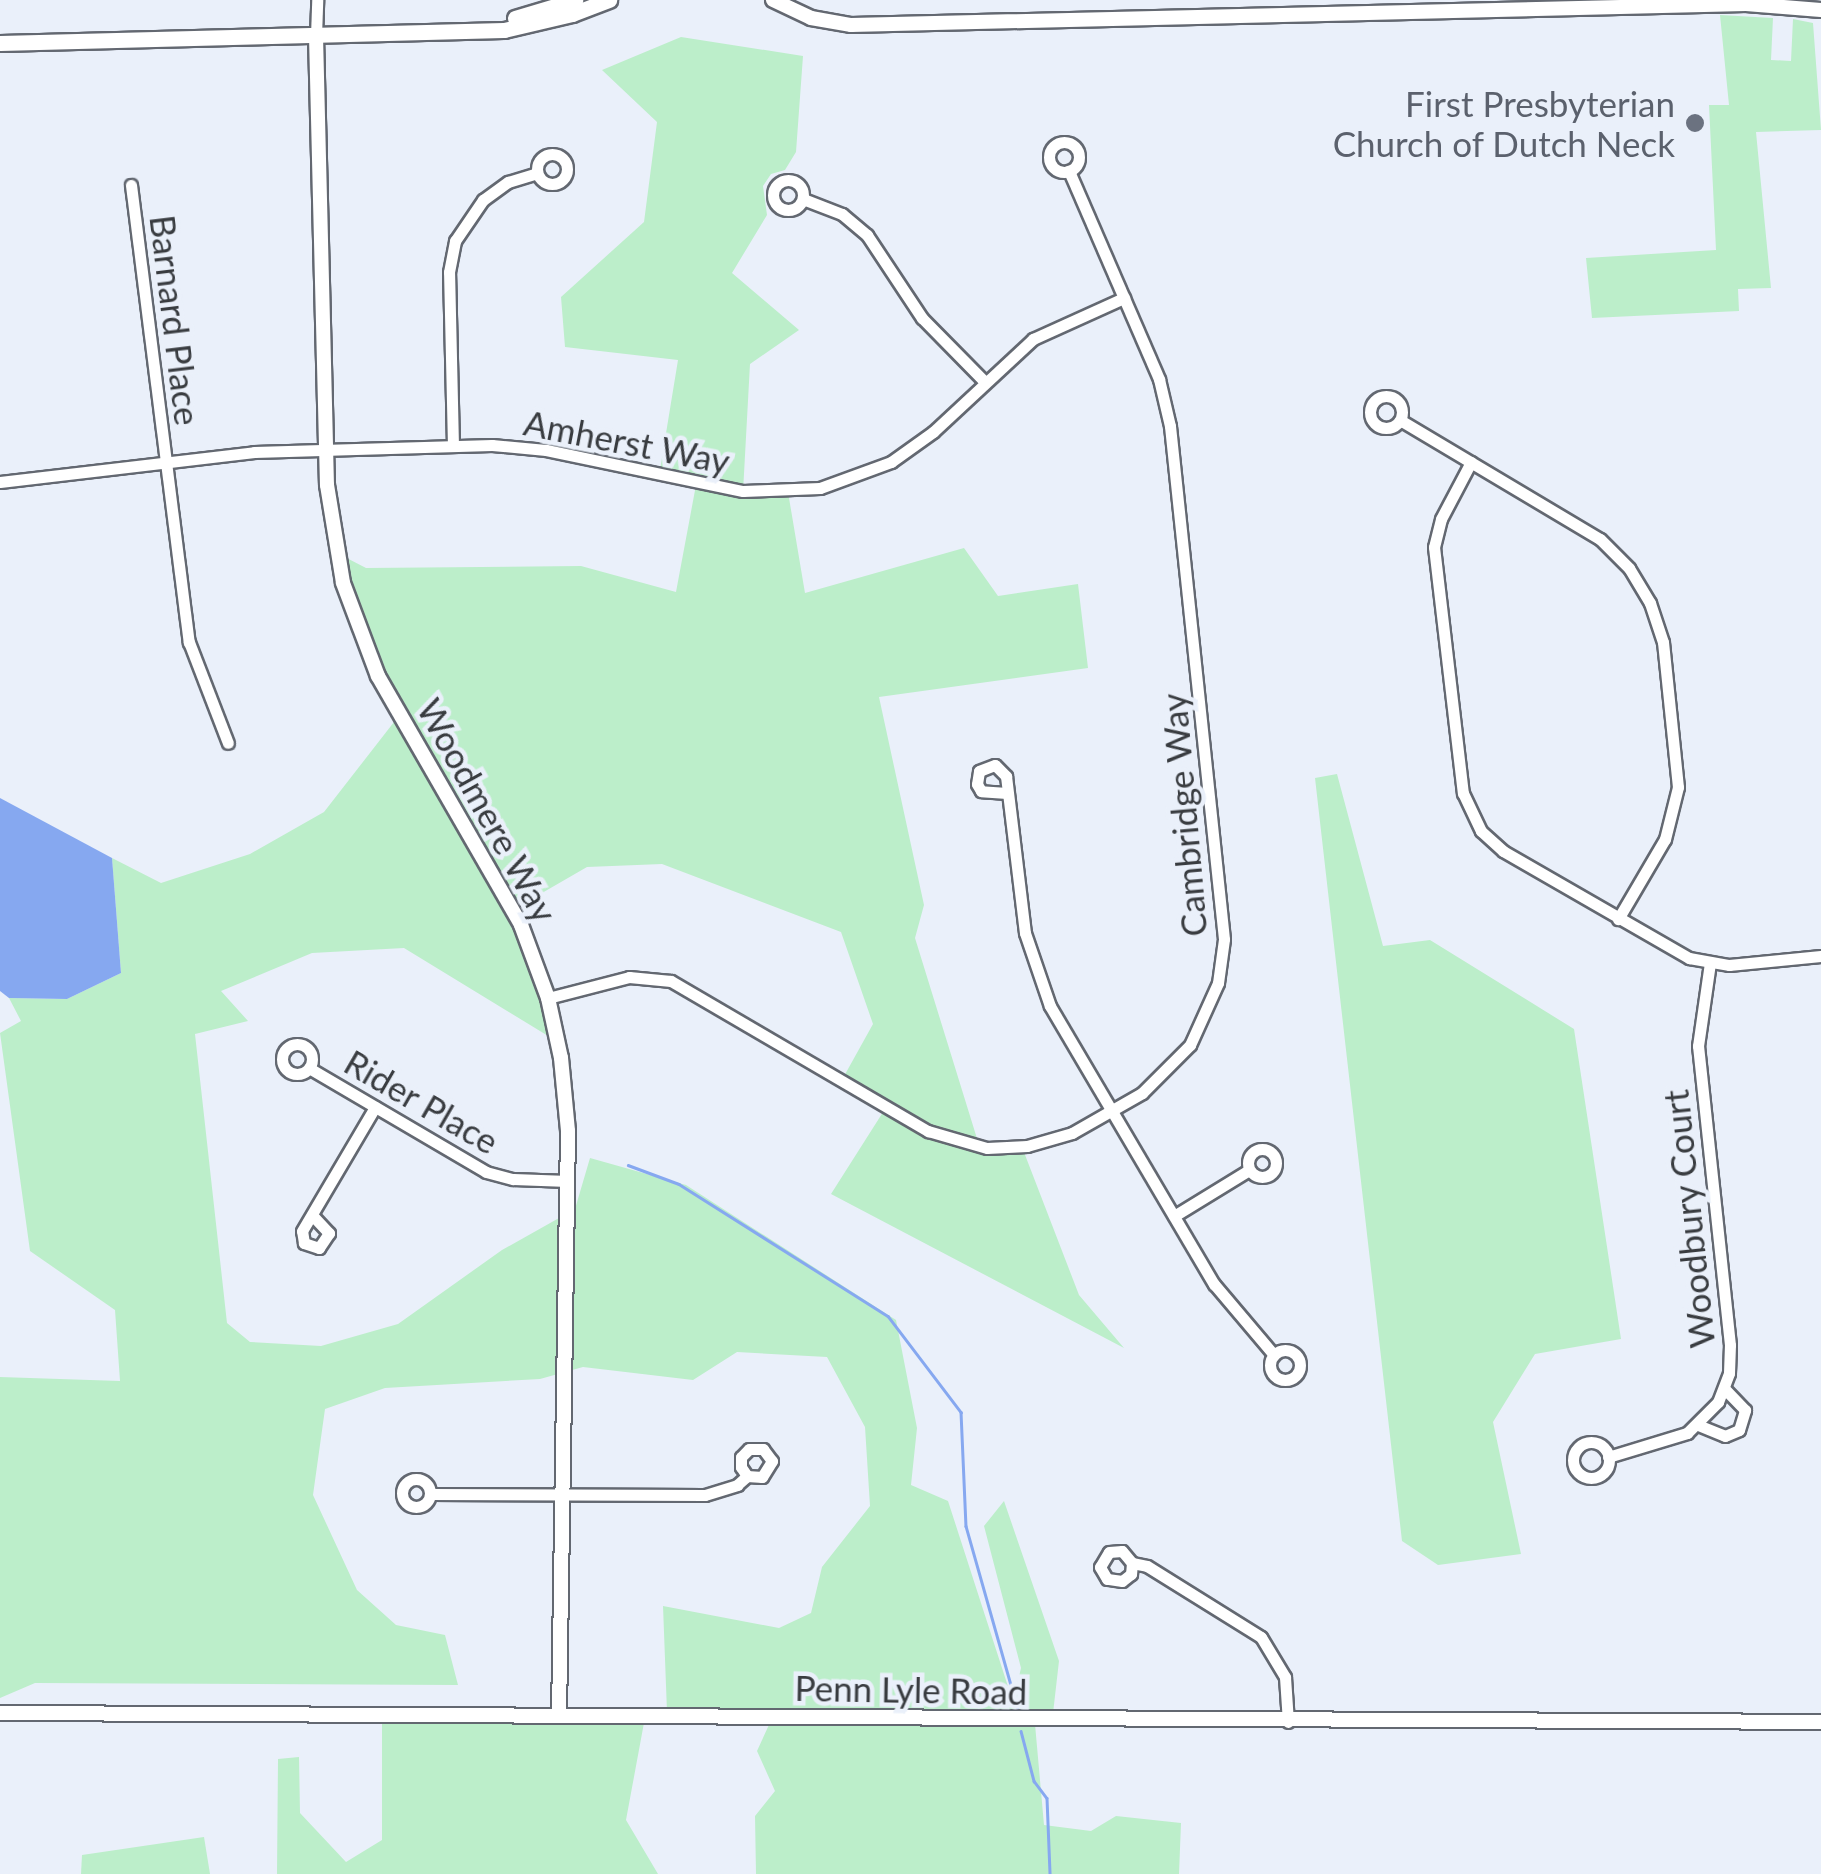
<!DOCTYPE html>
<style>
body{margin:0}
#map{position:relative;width:1821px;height:1874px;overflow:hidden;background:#eaf0fa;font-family:Lato,sans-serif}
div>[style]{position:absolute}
.green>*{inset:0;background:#bceeca}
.water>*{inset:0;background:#86a8f0}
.stream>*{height:2.5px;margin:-1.25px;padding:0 1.25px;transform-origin:1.25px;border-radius:1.25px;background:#86a8f0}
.roads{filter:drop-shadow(2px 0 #636871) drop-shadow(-2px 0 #636871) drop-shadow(0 2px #636871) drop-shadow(0 -2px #636871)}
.minor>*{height:11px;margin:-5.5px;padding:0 5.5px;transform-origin:5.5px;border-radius:5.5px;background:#fff}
.minor>.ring{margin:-5.5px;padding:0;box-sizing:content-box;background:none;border:11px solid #fff;border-radius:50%}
.tertiary>*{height:14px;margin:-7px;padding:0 7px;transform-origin:7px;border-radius:7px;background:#fff}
.secondary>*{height:15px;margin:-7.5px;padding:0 7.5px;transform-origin:7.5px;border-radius:7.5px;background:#fff}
.dots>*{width:28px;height:28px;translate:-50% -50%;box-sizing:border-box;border:5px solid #eaf0fa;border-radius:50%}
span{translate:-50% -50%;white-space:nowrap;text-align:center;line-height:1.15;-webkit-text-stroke:9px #eaf0fa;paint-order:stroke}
.worship-label{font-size:35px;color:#5b616d}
.right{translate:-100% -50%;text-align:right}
.street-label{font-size:35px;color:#393c40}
</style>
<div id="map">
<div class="green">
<div style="clip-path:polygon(1720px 15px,1773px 18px,1771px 60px,1791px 61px,1793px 19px,1813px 23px,1821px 130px,1756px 132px,1771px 288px,1738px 289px,1739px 311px,1592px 318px,1586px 258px,1716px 250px,1709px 105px,1729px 105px)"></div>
<div style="clip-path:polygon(681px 37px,803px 56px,796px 152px,785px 170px,771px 174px,763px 186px,767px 215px,732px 273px,799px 330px,750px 364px,743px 492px,788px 492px,805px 593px,964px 548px,998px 596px,1078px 584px,1088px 668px,879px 697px,924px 905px,915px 938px,979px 1145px,1022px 1147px,1079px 1295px,1124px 1348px,831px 1194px,885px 1109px,843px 1078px,873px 1024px,841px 932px,662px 864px,587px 867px,516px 908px,558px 1042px,404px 948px,312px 953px,221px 991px,248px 1021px,195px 1034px,227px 1323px,250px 1342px,321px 1346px,398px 1324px,502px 1250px,575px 1209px,590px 1158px,686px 1185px,896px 1320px,917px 1428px,911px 1485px,948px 1501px,1013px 1702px,1021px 1668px,984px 1526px,1004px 1501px,1059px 1661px,1052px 1722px,1035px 1724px,1044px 1825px,1091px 1831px,1116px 1816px,1181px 1823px,1179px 1874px,756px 1874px,755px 1816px,775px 1791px,757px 1751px,773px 1716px,667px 1712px,663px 1606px,779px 1628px,811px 1613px,822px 1567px,870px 1506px,865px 1427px,827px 1357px,737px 1352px,693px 1380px,583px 1367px,540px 1379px,385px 1388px,325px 1409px,313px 1495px,357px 1590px,396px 1625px,445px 1635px,458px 1685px,35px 1683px,0 1698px,0 1377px,120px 1381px,115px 1310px,30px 1251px,0 1033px,21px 1021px,9px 998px,67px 999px,121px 973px,112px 858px,161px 883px,250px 854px,324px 812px,401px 713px,337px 553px,366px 568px,581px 566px,676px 592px,696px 485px,659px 476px,678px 360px,565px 347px,561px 297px,644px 222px,657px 122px,602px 70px)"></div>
<div style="clip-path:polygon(1337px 774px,1383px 946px,1430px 940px,1574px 1029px,1621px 1339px,1535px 1354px,1493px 1422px,1521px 1554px,1438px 1565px,1402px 1541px,1315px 778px)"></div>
<div style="clip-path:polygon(646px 1712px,626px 1820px,658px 1874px,277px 1874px,278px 1759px,299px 1757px,300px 1813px,346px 1862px,382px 1840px,382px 1722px)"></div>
<div style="clip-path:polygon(204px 1837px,210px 1874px,81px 1874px,82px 1855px)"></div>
</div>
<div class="water">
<div style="clip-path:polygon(0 798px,112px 858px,121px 973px,67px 999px,9px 998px,0 991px)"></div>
</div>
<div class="stream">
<div style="left:628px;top:1165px;width:54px;rotate:20.4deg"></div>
<div style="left:679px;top:1184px;width:247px;rotate:32.3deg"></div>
<div style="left:888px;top:1316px;width:121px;rotate:52.8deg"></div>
<div style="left:961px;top:1412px;width:114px;rotate:87.5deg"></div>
<div style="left:966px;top:1526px;width:191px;rotate:74.2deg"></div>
<div style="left:1021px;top:1731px;width:52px;rotate:75.4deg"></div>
<div style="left:1034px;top:1781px;width:21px;rotate:53deg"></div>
<div style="left:1047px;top:1798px;width:76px;rotate:87.7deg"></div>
</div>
<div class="roads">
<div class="minor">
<div style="left:316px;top:36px;width:36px;rotate:-88deg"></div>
<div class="ring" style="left:1049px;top:142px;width:19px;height:19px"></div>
<div class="ring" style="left:537px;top:154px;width:19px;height:19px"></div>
<div class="ring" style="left:773px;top:180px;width:19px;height:19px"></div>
<div style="left:131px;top:185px;width:461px;rotate:82.8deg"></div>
<div style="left:189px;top:642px;width:108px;rotate:68.9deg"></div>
<div style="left:803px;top:199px;width:42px;rotate:21deg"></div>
<div style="left:842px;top:214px;width:33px;rotate:40deg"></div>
<div style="left:867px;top:235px;width:100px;rotate:56.5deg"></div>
<div style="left:922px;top:318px;width:90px;rotate:45.5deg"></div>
<div class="ring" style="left:1370px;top:396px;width:21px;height:21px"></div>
<div style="left:1400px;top:420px;width:233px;rotate:30.8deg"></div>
<div style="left:1600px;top:539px;width:41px;rotate:45deg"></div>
<div style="left:1629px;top:568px;width:41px;rotate:59deg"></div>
<div style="left:1650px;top:603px;width:41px;rotate:71.6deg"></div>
<div style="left:1663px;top:642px;width:146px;rotate:84.1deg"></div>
<div style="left:1678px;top:787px;width:54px;rotate:104deg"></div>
<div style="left:1665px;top:839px;width:93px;rotate:120.4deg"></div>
<div style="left:453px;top:446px;width:174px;rotate:-91.3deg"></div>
<div style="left:449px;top:272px;width:32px;rotate:-79deg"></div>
<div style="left:455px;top:241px;width:50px;rotate:-55.7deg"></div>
<div style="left:483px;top:200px;width:31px;rotate:-36deg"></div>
<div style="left:508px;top:182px;width:30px;rotate:-17deg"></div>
<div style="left:1471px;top:462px;width:64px;rotate:117.8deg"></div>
<div style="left:1441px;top:519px;width:29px;rotate:104deg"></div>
<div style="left:1434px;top:547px;width:248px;rotate:83.3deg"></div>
<div style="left:1463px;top:793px;width:42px;rotate:64.7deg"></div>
<div style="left:1481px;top:831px;width:30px;rotate:42deg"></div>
<div style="left:1503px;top:851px;width:215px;rotate:29.9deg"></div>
<div style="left:1689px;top:958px;width:41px;rotate:9.9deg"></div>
<div style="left:1729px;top:965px;width:92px;rotate:-5.6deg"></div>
<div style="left:0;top:482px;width:256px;rotate:-6.7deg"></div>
<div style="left:254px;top:452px;width:238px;rotate:-1.7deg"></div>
<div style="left:492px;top:445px;width:54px;rotate:5.3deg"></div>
<div style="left:546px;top:450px;width:201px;rotate:11.8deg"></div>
<div style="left:743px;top:491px;width:77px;rotate:-2.2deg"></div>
<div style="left:820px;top:488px;width:76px;rotate:-20.1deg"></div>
<div style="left:891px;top:462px;width:52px;rotate:-35.5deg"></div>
<div style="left:933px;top:432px;width:137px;rotate:-42.9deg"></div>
<div style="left:1033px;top:339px;width:100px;rotate:-24.3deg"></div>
<div style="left:1007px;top:793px;width:26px;rotate:-176deg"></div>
<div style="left:981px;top:791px;width:8px;rotate:-120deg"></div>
<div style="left:977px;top:784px;width:13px;rotate:-81deg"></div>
<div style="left:979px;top:771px;width:17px;rotate:-21deg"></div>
<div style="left:995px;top:765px;width:16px;rotate:45deg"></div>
<div style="left:1006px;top:776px;width:158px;rotate:83.1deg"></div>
<div style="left:1025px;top:933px;width:77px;rotate:71.1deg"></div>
<div style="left:1050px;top:1006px;width:323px;rotate:59.5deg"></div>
<div style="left:1214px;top:1284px;width:93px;rotate:49.8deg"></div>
<div style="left:548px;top:998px;width:84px;rotate:-14.5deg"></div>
<div style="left:629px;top:977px;width:42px;rotate:5.4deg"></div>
<div style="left:671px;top:981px;width:298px;rotate:30.3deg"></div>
<div style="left:928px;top:1131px;width:61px;rotate:16.1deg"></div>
<div style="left:987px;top:1148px;width:40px;rotate:-2.9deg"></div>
<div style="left:1027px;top:1146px;width:47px;rotate:-16.1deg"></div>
<div style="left:1072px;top:1133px;width:81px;rotate:-29.7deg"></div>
<div style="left:1142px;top:1093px;width:68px;rotate:-45deg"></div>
<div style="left:1190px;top:1045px;width:68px;rotate:-65.7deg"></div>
<div style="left:1218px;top:983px;width:44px;rotate:-82.2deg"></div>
<div style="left:1224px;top:939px;width:516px;rotate:-96.01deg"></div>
<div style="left:1170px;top:426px;width:48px;rotate:-103.2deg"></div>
<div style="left:1159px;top:379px;width:227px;rotate:-113.4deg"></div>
<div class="ring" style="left:282px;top:1044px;width:19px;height:19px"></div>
<div style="left:309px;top:1068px;width:205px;rotate:30.4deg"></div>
<div style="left:486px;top:1172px;width:28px;rotate:15deg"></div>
<div style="left:513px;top:1179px;width:55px;rotate:2.1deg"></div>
<div class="ring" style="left:1248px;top:1149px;width:17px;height:17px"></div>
<div style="left:312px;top:1215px;width:25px;rotate:47deg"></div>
<div style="left:329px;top:1233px;width:18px;rotate:124deg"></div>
<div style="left:319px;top:1248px;width:16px;rotate:-162deg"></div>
<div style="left:304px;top:1243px;width:12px;rotate:-99deg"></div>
<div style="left:302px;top:1231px;width:144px;rotate:-59.5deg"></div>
<div style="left:1174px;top:1216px;width:88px;rotate:-31.5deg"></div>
<div class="ring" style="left:1270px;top:1350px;width:19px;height:19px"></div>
<div style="left:1698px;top:1425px;width:29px;rotate:22deg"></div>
<div style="left:1725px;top:1436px;width:15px;rotate:-23deg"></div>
<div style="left:1739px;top:1430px;width:21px;rotate:-73deg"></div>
<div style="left:1745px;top:1410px;width:30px;rotate:-134deg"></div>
<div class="ring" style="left:1573px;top:1442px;width:25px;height:25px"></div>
<div style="left:1608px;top:1457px;width:83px;rotate:-16.9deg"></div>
<div style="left:1687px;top:1433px;width:44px;rotate:-45deg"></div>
<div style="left:1718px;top:1402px;width:31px;rotate:-69deg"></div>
<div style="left:1729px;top:1373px;width:28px;rotate:-88deg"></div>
<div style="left:1730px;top:1345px;width:301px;rotate:-96.1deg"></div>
<div style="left:1698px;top:1046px;width:84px;rotate:-81.8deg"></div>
<div class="ring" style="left:402px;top:1479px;width:17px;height:17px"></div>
<div style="left:430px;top:1494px;width:275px;rotate:0.2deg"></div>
<div style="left:705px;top:1495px;width:34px;rotate:-17deg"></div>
<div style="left:737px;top:1485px;width:13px;rotate:-42deg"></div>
<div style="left:747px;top:1476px;width:15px;rotate:4deg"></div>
<div style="left:762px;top:1477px;width:19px;rotate:-58deg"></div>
<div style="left:772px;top:1461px;width:15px;rotate:-127deg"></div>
<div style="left:763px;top:1449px;width:14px;rotate:180deg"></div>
<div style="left:749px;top:1449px;width:11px;rotate:135deg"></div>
<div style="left:741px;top:1457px;width:10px;rotate:90deg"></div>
<div style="left:741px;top:1467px;width:11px;rotate:56deg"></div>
<div style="left:1132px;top:1563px;width:11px;rotate:95deg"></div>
<div style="left:1131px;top:1574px;width:11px;rotate:142deg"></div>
<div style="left:1122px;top:1581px;width:15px;rotate:-172deg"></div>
<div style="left:1107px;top:1579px;width:14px;rotate:-120deg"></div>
<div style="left:1100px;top:1567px;width:17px;rotate:-59deg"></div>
<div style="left:1109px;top:1552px;width:13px;rotate:-4deg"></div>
<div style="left:1122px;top:1551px;width:16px;rotate:50deg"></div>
<div style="left:1132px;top:1563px;width:15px;rotate:11deg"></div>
<div style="left:1147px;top:1566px;width:134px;rotate:31.9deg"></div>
<div style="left:1261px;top:1637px;width:47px;rotate:59deg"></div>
<div style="left:1285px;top:1677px;width:45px;rotate:86.2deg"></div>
</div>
<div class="tertiary">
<div style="left:773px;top:0;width:42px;rotate:25.3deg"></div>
<div style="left:811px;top:18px;width:41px;rotate:9.9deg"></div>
<div style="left:851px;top:25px;width:895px;rotate:-1.34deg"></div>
<div style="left:1746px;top:4px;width:75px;rotate:4.6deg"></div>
<div style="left:316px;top:36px;width:449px;rotate:88.6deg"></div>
<div style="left:327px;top:485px;width:99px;rotate:80.7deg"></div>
<div style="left:343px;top:583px;width:99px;rotate:69.4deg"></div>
<div style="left:378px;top:676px;width:287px;rotate:60.1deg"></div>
<div style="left:521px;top:925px;width:78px;rotate:69.7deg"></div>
<div style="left:548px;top:998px;width:61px;rotate:77.8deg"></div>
<div style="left:561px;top:1058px;width:73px;rotate:84.5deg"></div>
<div style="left:568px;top:1131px;width:585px;rotate:90.88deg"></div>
<div style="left:0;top:1713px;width:1821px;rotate:0.28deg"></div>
</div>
<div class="secondary">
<div style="left:515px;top:18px;width:63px;rotate:-16.7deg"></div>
<div style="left:0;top:43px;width:504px;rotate:-1.48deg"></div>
<div style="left:504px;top:30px;width:70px;rotate:-13.2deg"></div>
<div style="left:572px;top:14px;width:40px;rotate:-21deg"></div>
</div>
</div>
<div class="dots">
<div style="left:1695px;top:123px;background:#6b7280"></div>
</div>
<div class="worship-label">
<span class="right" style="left:1675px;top:123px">First Presbyterian<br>Church of Dutch Neck</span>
</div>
<div class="street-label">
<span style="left:176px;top:320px;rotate:83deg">Barnard Place</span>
<span style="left:627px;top:441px;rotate:11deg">Amherst Way</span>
<span style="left:488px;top:810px;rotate:61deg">Woodmere Way</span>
<span style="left:1183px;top:815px;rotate:-95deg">Cambridge Way</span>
<span style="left:422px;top:1101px;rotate:30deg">Rider Place</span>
<span style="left:1688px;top:1219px;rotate:-96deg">Woodbury Court</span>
<span style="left:911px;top:1689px;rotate:1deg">Penn Lyle Road</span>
</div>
</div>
